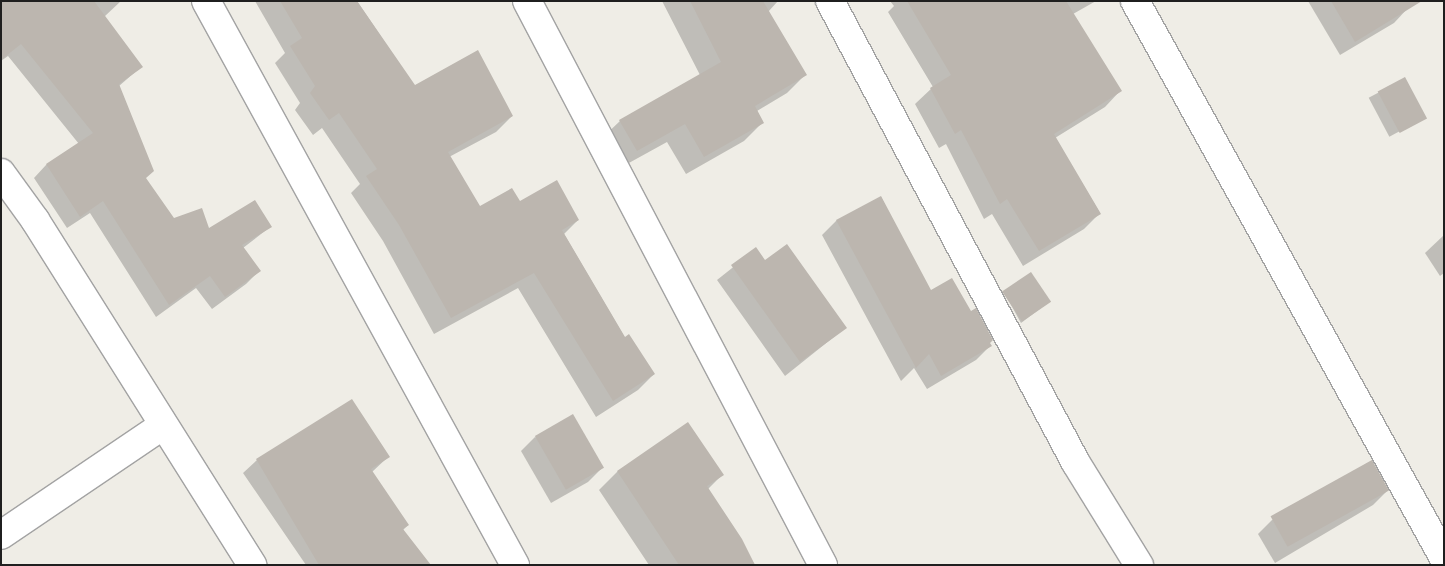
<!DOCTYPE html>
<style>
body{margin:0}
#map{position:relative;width:1445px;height:566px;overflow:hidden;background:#efede6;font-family:Lato,sans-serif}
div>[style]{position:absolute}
.shadow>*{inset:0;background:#0003;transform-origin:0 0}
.building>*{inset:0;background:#bcb6af;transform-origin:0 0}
.roads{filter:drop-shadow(1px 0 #a3a3a3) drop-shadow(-1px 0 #a3a3a3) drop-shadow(0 1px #a3a3a3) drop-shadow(0 -1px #a3a3a3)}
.minor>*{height:28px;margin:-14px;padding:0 14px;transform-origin:14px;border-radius:14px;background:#fff}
span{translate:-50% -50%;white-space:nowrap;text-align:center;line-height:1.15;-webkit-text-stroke:5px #fff;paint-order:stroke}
.frame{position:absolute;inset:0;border:2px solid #1f1f1f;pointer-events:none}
</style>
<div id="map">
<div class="shadow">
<div style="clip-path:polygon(1px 1px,121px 1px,104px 17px,141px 67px,119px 86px,145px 178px,173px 220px,209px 230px,270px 227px,243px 248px,259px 271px,246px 284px,212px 309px,196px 288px,156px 317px,90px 213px,67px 228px,34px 178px,46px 165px,79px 144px,8px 56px,1px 61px)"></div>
<div style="clip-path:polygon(255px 1px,357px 1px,415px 87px,512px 116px,496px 132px,449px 157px,480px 207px,519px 202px,578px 220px,564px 234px,625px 338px,654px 374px,638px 390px,596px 417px,518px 288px,434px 334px,383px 241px,351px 193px,360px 184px,322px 128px,313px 135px,295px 110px,300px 103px,275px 63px,285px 53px)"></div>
<div style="clip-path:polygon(662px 1px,778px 1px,768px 12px,805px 75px,787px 93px,757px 111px,763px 122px,744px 141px,686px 174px,667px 142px,618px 169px,601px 139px,620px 121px,700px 75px)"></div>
<div style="clip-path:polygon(890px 1px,1096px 1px,1073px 14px,1120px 91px,1105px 107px,1055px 138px,1100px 213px,1084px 229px,1023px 266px,992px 214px,984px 219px,946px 144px,939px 148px,915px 104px,933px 87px,888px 12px,894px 6px)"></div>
<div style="clip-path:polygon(1308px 1px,1404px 1px,1408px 8px,1394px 23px,1340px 55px)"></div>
<div style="left:1404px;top:79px;width:44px;height:40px;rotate:62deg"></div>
<div style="clip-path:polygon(881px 197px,930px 292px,990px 346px,976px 360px,927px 389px,914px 368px,901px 381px,822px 235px,836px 221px)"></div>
<div style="clip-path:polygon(1444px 235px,1444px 273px,1440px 276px,1425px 253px)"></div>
<div style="clip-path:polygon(756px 249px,765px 262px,845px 328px,785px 376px,717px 280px)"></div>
<div style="clip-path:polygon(1004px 292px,1049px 302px,1021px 323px)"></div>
<div style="left:1002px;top:293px;width:36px;height:10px;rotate:62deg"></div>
<div style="clip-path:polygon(688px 424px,722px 475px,708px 489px,755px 565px,649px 565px,599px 490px,617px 472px)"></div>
<div style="clip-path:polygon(535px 437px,602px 468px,588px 482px,551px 503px,521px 451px)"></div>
<div style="clip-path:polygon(388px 457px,372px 472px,408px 525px,403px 530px,429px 565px,306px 565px,243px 473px,257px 460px)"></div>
<div style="clip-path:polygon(1371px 461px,1387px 491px,1373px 505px,1275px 563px,1258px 534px,1272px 520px)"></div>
</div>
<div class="building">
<div style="clip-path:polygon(1px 1px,94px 1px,143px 67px,119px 84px,154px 171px,146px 178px,174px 218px,202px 208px,209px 228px,255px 200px,272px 227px,242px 245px,261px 271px,225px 297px,210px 276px,169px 305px,103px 201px,80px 217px,46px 164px,93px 133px,21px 44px,1px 60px)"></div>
<div style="clip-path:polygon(280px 1px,357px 1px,415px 85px,478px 50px,513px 116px,448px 152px,480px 206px,512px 188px,520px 201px,557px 180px,579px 220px,562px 230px,625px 337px,629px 334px,655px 374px,613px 401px,534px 273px,451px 318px,399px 225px,366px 176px,377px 169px,339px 113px,329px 120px,310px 93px,315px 86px,290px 46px,302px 38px)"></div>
<div style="clip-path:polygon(690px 1px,763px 1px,807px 75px,755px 106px,764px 123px,704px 157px,685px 124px,637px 151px,619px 120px,721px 62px)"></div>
<div style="clip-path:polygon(907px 1px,1066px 1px,1122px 91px,1054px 134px,1101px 214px,1039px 251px,1007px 199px,1000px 204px,961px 130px,955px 134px,930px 88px,951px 75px)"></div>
<div style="clip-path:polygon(1331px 1px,1422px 1px,1355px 42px)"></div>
<div style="left:1405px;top:77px;width:47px;height:31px;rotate:62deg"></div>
<div style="clip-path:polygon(881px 196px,931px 290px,952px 278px,971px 311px,976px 308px,993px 340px,990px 343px,992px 346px,941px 376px,929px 354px,916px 368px,836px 220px)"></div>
<div style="clip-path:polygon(787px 244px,847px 328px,800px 362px,731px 265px,756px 247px,765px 260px)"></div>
<div style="left:1031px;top:272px;width:36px;height:35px;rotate:56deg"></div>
<div style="clip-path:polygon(352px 399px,390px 457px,371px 469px,409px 525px,403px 529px,431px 565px,319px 565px,256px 459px)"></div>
<div style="left:573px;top:414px;width:62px;height:44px;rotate:60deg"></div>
<div style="clip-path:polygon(688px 422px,724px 475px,707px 486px,742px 539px,755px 565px,679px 565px,617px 471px)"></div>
<div style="left:1372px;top:460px;width:35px;height:116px;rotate:61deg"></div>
</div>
<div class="roads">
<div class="minor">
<div style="left:206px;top:1px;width:643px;rotate:61.28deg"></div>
<div style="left:527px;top:1px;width:637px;rotate:62.31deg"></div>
<div style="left:830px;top:1px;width:523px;rotate:61.97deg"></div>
<div style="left:1076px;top:463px;width:120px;rotate:58.3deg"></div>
<div style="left:1135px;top:1px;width:637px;rotate:60.98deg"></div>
<div style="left:1px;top:173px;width:58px;rotate:54.1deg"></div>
<div style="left:35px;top:220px;width:408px;rotate:57.8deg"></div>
<div style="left:1px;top:535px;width:194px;rotate:-34.1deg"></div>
</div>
</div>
<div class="frame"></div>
</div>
